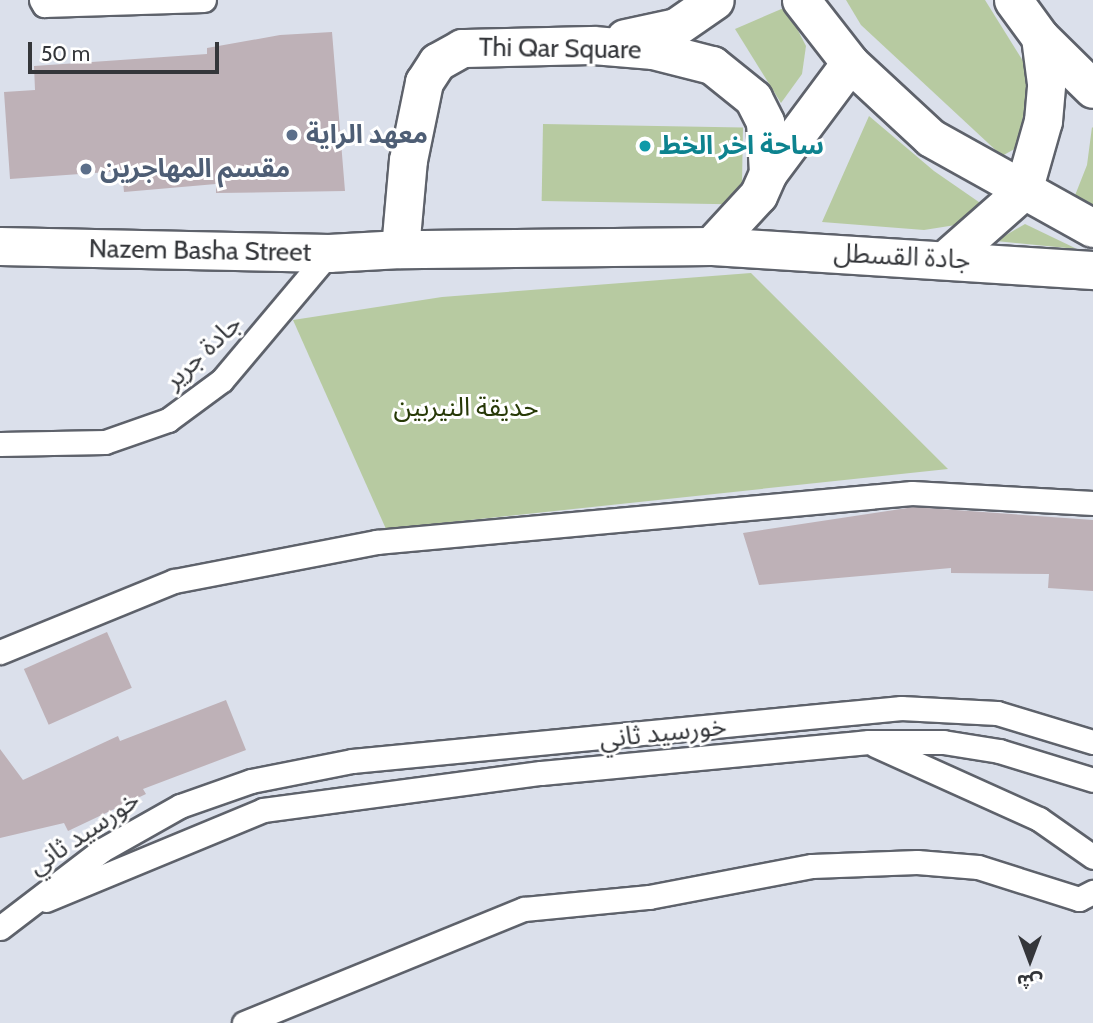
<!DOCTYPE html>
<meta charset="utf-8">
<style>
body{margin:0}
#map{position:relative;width:1093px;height:1023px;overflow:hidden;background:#dbe0eb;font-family:Cabin,"Noto Sans Arabic",sans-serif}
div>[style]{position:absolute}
.green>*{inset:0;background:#b7caa1;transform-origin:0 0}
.building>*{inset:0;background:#beb1b7;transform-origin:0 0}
.roads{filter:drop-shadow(2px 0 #5e626b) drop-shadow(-2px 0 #5e626b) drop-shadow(0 2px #5e626b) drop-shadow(0 -2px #5e626b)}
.minor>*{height:23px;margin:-11.5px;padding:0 11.5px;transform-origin:11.5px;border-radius:11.5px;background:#fff}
.primary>*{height:37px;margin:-18.5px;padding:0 18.5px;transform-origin:18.5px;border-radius:18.5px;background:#fff}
.dots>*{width:19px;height:19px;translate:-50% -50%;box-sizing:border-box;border:4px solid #fff;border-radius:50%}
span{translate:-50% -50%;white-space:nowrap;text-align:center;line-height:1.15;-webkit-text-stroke:6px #fff;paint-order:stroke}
.street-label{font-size:26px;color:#34363a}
.service-label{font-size:26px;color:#4e5e75;font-weight:700}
.left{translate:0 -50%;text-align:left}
.culture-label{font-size:26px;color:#0d838f;font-weight:700}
.park-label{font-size:26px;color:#273907}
.north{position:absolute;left:995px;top:925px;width:70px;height:70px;-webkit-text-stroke:5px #fff;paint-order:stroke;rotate:180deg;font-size:19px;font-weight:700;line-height:28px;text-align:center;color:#34363a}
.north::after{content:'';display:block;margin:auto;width:24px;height:32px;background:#34363a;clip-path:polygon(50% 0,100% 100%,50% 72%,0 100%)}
.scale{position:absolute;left:28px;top:42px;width:191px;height:32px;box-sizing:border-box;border:4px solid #34363a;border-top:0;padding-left:9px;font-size:21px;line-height:24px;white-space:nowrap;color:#34363a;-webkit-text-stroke:5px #fff;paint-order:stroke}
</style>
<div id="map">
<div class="green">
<div style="clip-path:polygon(846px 0,985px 0,1031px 74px,1027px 142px,1002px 156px,861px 25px)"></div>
<div style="clip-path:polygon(786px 7px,806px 46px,802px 74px,781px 103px,735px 29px)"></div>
<div style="clip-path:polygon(869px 116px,934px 171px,989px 209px,962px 224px,924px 230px,822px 222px)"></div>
<div style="left:543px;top:124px;width:200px;height:77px;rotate:1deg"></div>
<div style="clip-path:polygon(1092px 127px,1093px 128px,1093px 211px,1072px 203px,1087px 165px)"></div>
<div style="clip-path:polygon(1025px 224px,1077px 249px,996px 241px)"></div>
<div style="clip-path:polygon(751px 273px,948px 469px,386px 529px,293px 320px,442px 297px)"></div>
</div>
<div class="building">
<div style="clip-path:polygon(332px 32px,345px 191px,216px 193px,216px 184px,124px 192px,122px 171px,10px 179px,4px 92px,35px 90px,34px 66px,207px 54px,207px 48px,280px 35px)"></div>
<div style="clip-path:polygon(914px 507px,1093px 520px,1093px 591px,1048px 588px,1049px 574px,951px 573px,951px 568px,759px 585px,743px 533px)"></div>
<div style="left:107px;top:632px;width:61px;height:91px;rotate:66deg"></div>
<div style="clip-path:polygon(226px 700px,246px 750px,143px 789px,146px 794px,68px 831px,64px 823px,0 838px,0 749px,23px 780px,118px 736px,120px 741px)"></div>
</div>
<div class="roads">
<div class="minor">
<div style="left:41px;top:0;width:6px;rotate:59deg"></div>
<div style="left:44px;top:5px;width:160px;rotate:-1.8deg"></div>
<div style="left:0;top:444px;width:105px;rotate:-1.1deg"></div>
<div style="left:105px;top:442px;width:67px;rotate:-19.2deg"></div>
<div style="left:168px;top:420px;width:67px;rotate:-36.5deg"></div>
<div style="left:222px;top:380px;width:166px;rotate:-49.9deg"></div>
<div style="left:0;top:652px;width:188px;rotate:-22.2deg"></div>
<div style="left:174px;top:581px;width:206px;rotate:-10.9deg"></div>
<div style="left:376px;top:542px;width:538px;rotate:-5.22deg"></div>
<div style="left:912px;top:493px;width:181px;rotate:3.2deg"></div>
<div style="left:875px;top:745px;width:180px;rotate:24.3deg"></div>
<div style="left:1039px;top:819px;width:66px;rotate:35.1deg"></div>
<div style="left:46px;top:900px;width:235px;rotate:-22.5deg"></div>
<div style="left:263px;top:810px;width:280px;rotate:-7.6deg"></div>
<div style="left:541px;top:773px;width:329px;rotate:-5.4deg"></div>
<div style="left:869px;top:742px;width:74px"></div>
<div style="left:943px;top:742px;width:57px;rotate:9.1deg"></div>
<div style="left:999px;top:751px;width:98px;rotate:17.1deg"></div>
<div style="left:0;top:928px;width:128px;rotate:-37.4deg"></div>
<div style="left:102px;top:850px;width:90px;rotate:-29.4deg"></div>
<div style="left:180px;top:806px;width:75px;rotate:-19.4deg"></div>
<div style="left:251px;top:781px;width:103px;rotate:-11.2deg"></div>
<div style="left:352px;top:761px;width:552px;rotate:-5.51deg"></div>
<div style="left:901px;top:708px;width:96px;rotate:3deg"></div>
<div style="left:997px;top:713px;width:100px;rotate:16.8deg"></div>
<div style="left:244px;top:1023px;width:302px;rotate:-22.2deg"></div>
<div style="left:524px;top:909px;width:126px;rotate:-5.5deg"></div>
<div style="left:649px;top:897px;width:166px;rotate:-10.8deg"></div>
<div style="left:812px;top:866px;width:105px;rotate:-2.2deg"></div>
<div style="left:917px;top:862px;width:61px;rotate:4.7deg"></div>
<div style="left:978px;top:867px;width:106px;rotate:17.6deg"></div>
<div style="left:1079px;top:899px;width:16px;rotate:-27deg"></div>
</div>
<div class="primary">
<div style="left:801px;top:0;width:80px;rotate:52.1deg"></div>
<div style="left:850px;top:63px;width:110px;rotate:42.8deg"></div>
<div style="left:931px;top:138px;width:185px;rotate:29.1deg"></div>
<div style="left:1013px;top:0;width:46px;rotate:53.9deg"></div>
<div style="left:1040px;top:37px;width:74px;rotate:44.5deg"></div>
<div style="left:625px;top:38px;width:52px;rotate:-12.2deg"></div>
<div style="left:676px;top:27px;width:47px;rotate:-34.7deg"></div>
<div style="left:593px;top:45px;width:60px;rotate:4.8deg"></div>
<div style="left:653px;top:50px;width:61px;rotate:14.3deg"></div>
<div style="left:712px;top:65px;width:53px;rotate:38.8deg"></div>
<div style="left:753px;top:98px;width:27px;rotate:63deg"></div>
<div style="left:765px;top:122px;width:51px;rotate:86.6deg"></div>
<div style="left:768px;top:173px;width:24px;rotate:114deg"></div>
<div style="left:758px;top:195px;width:69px;rotate:132.7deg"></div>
<div style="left:711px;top:246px;width:311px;rotate:179.4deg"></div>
<div style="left:400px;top:249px;width:89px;rotate:-84.9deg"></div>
<div style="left:408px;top:160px;width:80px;rotate:-78.4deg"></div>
<div style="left:424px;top:82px;width:24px;rotate:-57deg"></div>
<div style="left:437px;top:62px;width:29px;rotate:-29deg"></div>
<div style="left:462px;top:48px;width:131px;rotate:-1.3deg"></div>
<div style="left:768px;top:173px;width:137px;rotate:-53.3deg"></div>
<div style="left:0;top:246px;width:329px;rotate:1.2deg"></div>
<div style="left:329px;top:253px;width:71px;rotate:-3.2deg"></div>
<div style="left:711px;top:246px;width:383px;rotate:3.6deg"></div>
<div style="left:947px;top:258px;width:101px;rotate:-41.4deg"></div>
<div style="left:1023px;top:191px;width:73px;rotate:-74.1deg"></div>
<div style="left:1043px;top:121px;width:38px;rotate:-85deg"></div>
<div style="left:1046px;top:83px;width:46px;rotate:-97.4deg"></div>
</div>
</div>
<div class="dots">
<div style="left:292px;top:135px;background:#5c6f8a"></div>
<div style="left:645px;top:146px;background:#0f9aa8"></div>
<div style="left:86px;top:169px;background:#5c6f8a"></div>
</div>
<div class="street-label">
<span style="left:560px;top:49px;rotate:1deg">Thi Qar Square</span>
<span style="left:200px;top:251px;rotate:1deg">Nazem Basha Street</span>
<span style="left:902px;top:257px;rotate:3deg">جادة القسطل</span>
<span style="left:203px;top:352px;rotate:-43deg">جادة جرير</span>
<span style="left:663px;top:733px;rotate:-6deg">خورسيد ثاني</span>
<span style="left:84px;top:833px;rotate:-34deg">خورسيد ثاني</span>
</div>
<div class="service-label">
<span class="left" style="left:306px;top:135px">معهد الراية</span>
<span class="left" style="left:100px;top:169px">مقسم المهاجرين</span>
</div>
<div class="culture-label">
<span class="left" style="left:659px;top:146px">ساحة اخر الخط</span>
</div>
<div class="park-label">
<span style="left:466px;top:408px">حديقة النيربين</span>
</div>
<div class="north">ش</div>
<div class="scale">50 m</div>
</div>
